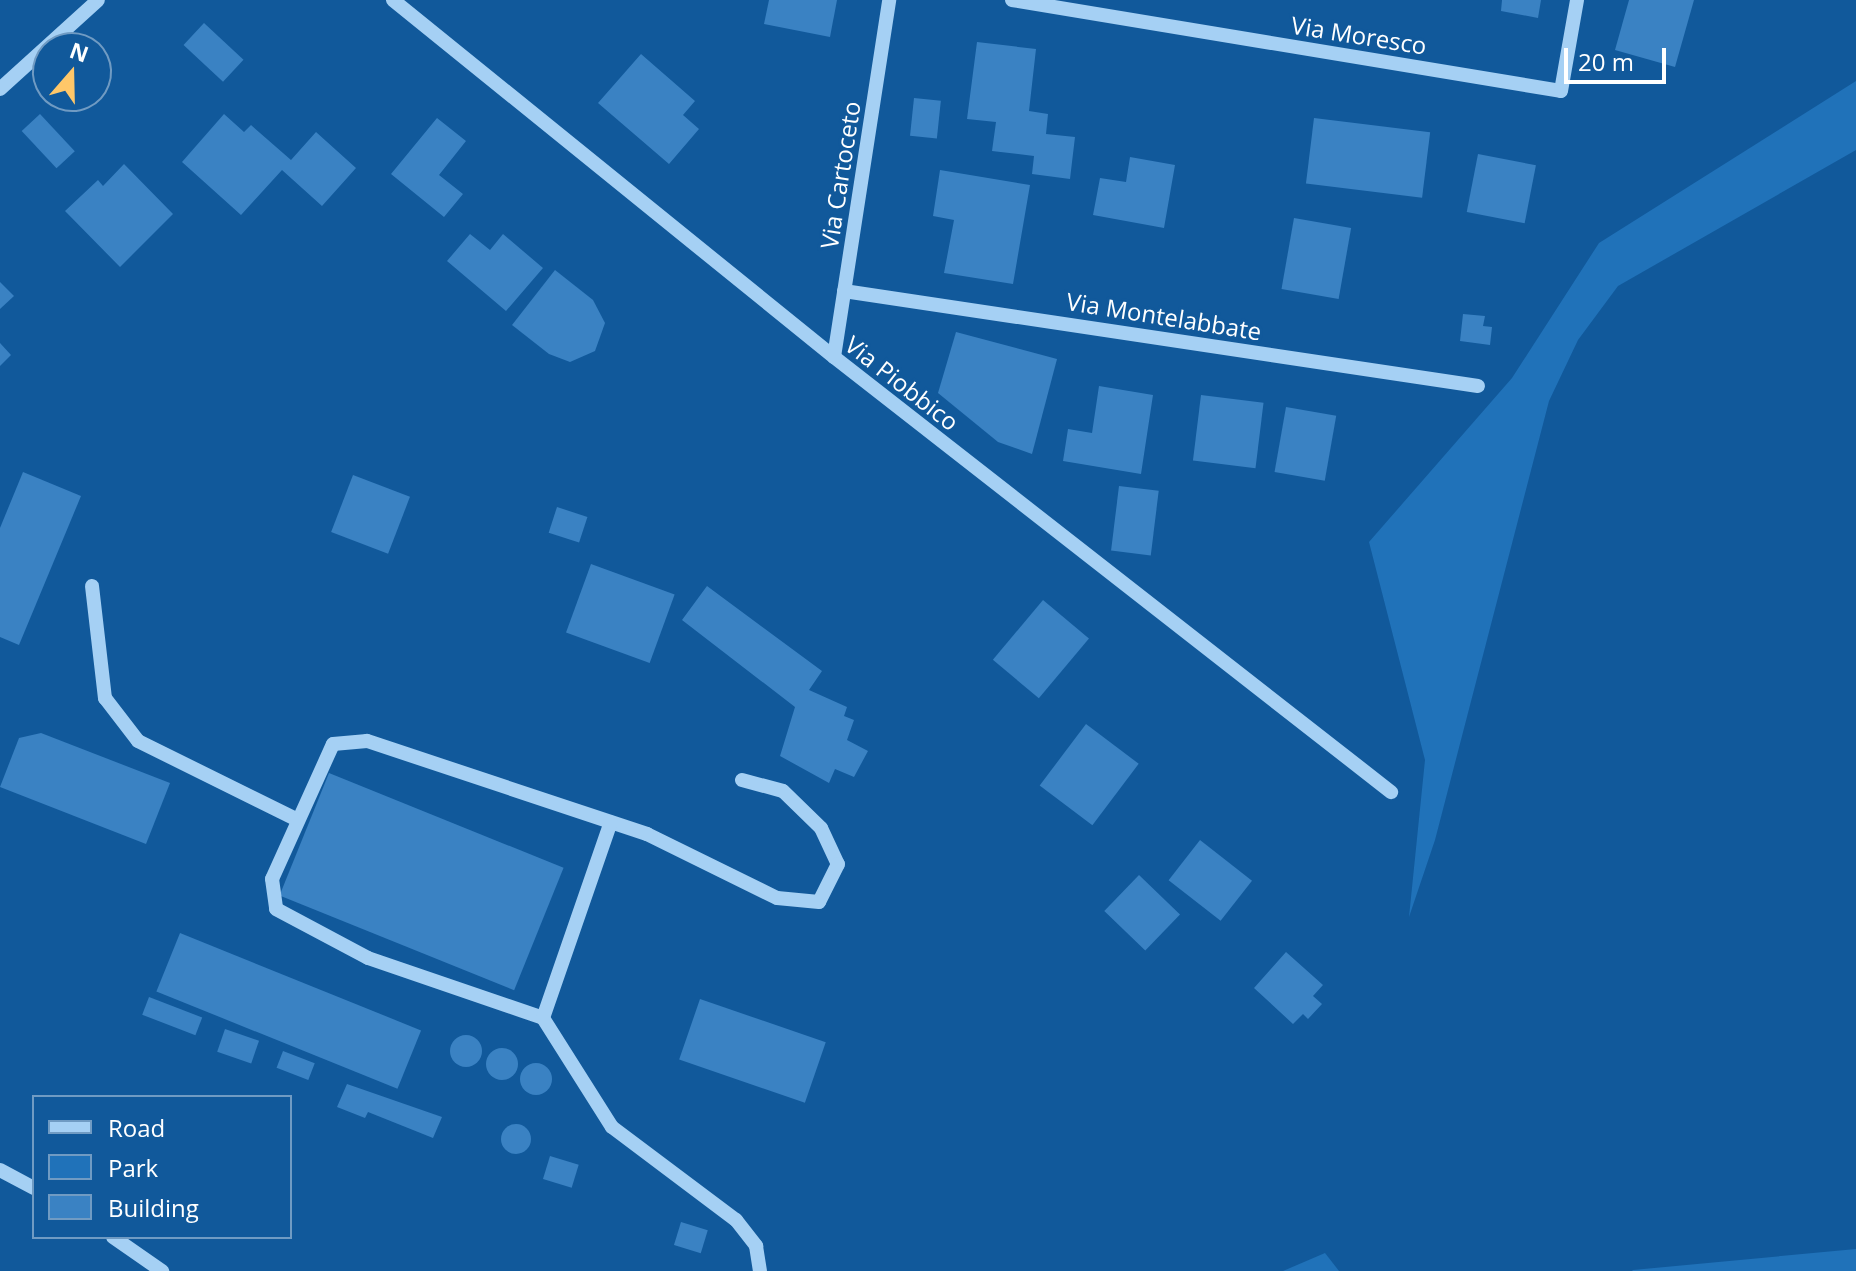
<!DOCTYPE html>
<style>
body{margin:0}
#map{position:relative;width:1856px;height:1271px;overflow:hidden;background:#11599b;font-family:"Open Sans",sans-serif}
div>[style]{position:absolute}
.green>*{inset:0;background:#2072b9}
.building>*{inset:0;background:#3a82c3;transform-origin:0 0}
.round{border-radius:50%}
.minor>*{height:14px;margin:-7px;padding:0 7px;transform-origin:7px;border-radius:7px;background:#a5d0f4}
span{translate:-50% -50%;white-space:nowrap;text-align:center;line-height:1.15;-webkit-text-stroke:6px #11599b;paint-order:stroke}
.street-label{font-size:24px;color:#fff}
.legend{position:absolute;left:32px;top:1095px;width:260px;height:144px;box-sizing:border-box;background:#11599b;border:2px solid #709bc3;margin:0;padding:10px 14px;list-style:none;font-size:24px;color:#fff}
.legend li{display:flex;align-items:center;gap:16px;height:40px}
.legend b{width:40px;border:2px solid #709bc3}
.north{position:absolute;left:32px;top:32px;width:80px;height:80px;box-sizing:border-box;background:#11599b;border:2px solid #709bc3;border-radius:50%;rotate:20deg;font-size:22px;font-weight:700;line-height:32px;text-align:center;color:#fff}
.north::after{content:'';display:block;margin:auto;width:28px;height:36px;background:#ffc769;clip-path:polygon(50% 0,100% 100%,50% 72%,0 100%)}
.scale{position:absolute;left:1564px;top:48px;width:102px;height:36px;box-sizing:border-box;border:4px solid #fff;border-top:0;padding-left:10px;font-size:24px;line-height:28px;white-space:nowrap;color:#fff;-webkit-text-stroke:6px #11599b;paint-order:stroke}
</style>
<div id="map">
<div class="green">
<div style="clip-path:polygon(1856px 81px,1856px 150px,1618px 286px,1578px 340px,1549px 401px,1435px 840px,1409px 917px,1425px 760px,1369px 542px,1512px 378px,1599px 243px)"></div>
<div style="clip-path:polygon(1856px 1249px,1856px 1271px,1632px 1271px,1633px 1270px)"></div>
<div style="clip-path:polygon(1325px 1253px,1339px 1271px,1283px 1271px)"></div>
</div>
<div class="building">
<div style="clip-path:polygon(769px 0,837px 0,830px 37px,764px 24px)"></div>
<div style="clip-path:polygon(1502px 0,1541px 0,1538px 18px,1501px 11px)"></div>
<div style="clip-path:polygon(1629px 0,1694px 0,1675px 67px,1615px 50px)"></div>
<div style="left:204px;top:23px;width:54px;height:30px;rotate:43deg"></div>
<div style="clip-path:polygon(977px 42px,1036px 49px,1029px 111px,1048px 114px,1046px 134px,1075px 137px,1070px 179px,1032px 174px,1034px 156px,992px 151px,996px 122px,967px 119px)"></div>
<div style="clip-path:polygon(641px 54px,695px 101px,683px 115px,699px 129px,669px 164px,598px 103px)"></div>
<div style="left:914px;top:98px;width:27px;height:38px;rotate:6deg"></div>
<div style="left:40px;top:114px;width:51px;height:25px;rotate:47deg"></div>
<div style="clip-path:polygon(224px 114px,244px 132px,251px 125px,291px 160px,316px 132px,356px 168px,322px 206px,282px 170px,241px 215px,182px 162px)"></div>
<div style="clip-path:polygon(437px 118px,466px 141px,439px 175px,463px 194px,444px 217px,391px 174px)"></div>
<div style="left:1314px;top:118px;width:117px;height:66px;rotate:7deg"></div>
<div style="left:1478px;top:154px;width:59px;height:59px;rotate:11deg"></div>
<div style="clip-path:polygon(1130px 157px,1175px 165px,1164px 228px,1093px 215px,1100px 178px,1126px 182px)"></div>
<div style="clip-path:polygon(124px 164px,173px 214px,120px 267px,65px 211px,98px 180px,103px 186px)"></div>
<div style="clip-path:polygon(940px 170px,1030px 185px,1013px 284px,944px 273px,954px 220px,933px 216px)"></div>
<div style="left:1294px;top:218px;width:58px;height:72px;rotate:10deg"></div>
<div style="clip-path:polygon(470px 234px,490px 250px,503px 234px,543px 268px,506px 311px,447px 261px)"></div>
<div style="clip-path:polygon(555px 270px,593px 300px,605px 323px,595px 351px,570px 362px,549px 354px,512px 325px)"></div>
<div style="clip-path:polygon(0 282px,14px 296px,0 309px)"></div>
<div style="clip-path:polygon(1463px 314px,1485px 316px,1483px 326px,1492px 327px,1490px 345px,1460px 341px)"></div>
<div style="clip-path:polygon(956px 332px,1057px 359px,1032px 454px,998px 442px,938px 393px)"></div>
<div style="clip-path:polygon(0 343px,11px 355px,0 366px)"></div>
<div style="clip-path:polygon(1099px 386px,1153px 395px,1141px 474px,1063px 461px,1068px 429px,1092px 433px)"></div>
<div style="left:1201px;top:395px;width:63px;height:66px;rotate:7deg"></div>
<div style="left:1286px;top:407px;width:51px;height:66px;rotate:10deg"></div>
<div style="clip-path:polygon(23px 472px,81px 496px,19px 645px,0 637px,0 528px)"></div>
<div style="left:353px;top:475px;width:61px;height:61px;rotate:21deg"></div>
<div style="left:1119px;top:486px;width:40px;height:65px;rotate:7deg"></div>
<div style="left:557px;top:507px;width:32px;height:27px;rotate:18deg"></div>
<div style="left:591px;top:564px;width:89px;height:73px;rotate:20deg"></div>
<div style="clip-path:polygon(707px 586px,822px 671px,809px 690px,847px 707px,844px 716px,854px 720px,847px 740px,868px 751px,854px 777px,835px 769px,829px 783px,780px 756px,795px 707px,682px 620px)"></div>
<div style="left:1043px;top:600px;width:60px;height:78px;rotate:40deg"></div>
<div style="left:1086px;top:724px;width:66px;height:77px;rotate:37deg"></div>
<div style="clip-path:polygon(41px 733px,170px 783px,146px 844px,0 787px,19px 738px)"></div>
<div style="left:329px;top:773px;width:253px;height:132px;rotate:22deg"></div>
<div style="left:1200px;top:840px;width:66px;height:51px;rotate:38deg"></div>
<div style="left:1139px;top:875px;width:57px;height:50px;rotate:44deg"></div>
<div style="left:180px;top:933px;width:260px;height:63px;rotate:22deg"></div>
<div style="clip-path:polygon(1286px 952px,1323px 985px,1313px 996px,1322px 1004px,1308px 1019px,1303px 1014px,1293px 1024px,1254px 988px)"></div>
<div style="left:149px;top:997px;width:57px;height:19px;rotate:21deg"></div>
<div style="left:700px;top:999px;width:133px;height:64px;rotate:19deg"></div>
<div style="left:225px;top:1029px;width:36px;height:24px;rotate:19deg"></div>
<div class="round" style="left:450px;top:1035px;width:32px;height:32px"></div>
<div class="round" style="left:486px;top:1048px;width:32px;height:32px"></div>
<div style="left:283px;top:1051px;width:34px;height:18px;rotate:21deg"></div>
<div class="round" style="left:520px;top:1063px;width:32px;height:32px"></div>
<div style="clip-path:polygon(347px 1084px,442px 1117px,433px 1138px,368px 1112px,365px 1118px,337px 1107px)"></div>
<div class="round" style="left:501px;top:1124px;width:30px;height:30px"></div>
<div style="left:550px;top:1156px;width:30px;height:24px;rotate:17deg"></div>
<div style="left:681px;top:1222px;width:28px;height:24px;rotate:17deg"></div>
</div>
<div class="minor">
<div style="left:393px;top:0;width:567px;rotate:38.99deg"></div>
<div style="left:834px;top:357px;width:707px;rotate:37.99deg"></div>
<div style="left:1012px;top:0;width:556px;rotate:9.41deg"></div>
<div style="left:1561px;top:91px;width:92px;rotate:-80deg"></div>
<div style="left:0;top:89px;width:132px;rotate:-42.2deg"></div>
<div style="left:844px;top:291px;width:641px;rotate:8.52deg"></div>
<div style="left:834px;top:357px;width:361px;rotate:-81.2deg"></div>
<div style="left:92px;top:586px;width:113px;rotate:83.4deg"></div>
<div style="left:105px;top:698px;width:54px;rotate:52.5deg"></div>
<div style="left:138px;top:741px;width:178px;rotate:26.3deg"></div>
<div style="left:742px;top:780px;width:42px;rotate:15deg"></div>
<div style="left:783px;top:791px;width:53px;rotate:44.2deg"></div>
<div style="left:821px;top:828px;width:40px;rotate:65deg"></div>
<div style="left:838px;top:864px;width:42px;rotate:116.6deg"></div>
<div style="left:819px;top:902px;width:42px;rotate:-174.6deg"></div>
<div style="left:777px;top:898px;width:145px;rotate:-153.8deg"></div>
<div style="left:647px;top:834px;width:295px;rotate:-161.6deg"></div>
<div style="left:367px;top:741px;width:34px;rotate:175deg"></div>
<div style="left:333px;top:744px;width:148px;rotate:114.3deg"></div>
<div style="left:272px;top:879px;width:30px;rotate:82deg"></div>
<div style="left:276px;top:909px;width:104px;rotate:28deg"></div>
<div style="left:368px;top:958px;width:185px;rotate:18.9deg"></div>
<div style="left:543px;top:1018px;width:129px;rotate:57.7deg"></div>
<div style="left:612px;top:1127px;width:155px;rotate:36.9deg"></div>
<div style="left:736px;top:1220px;width:33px;rotate:52deg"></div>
<div style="left:756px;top:1246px;width:25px;rotate:81deg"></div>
<div style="left:543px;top:1018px;width:207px;rotate:-70.9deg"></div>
<div style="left:0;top:1170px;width:38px;rotate:28deg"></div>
<div style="left:113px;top:1237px;width:60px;rotate:34.8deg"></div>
</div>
<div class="street-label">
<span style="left:1359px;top:35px;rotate:9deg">Via Moresco</span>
<span style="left:840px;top:175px;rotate:-81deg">Via Cartoceto</span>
<span style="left:1164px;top:316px;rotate:9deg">Via Montelabbate</span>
<span style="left:902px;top:383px;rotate:38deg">Via Piobbico</span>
</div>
<ul class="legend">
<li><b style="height:10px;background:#a5d0f4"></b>Road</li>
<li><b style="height:22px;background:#2072b9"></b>Park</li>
<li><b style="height:22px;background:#3a82c3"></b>Building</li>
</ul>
<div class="north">N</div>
<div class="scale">20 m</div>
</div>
